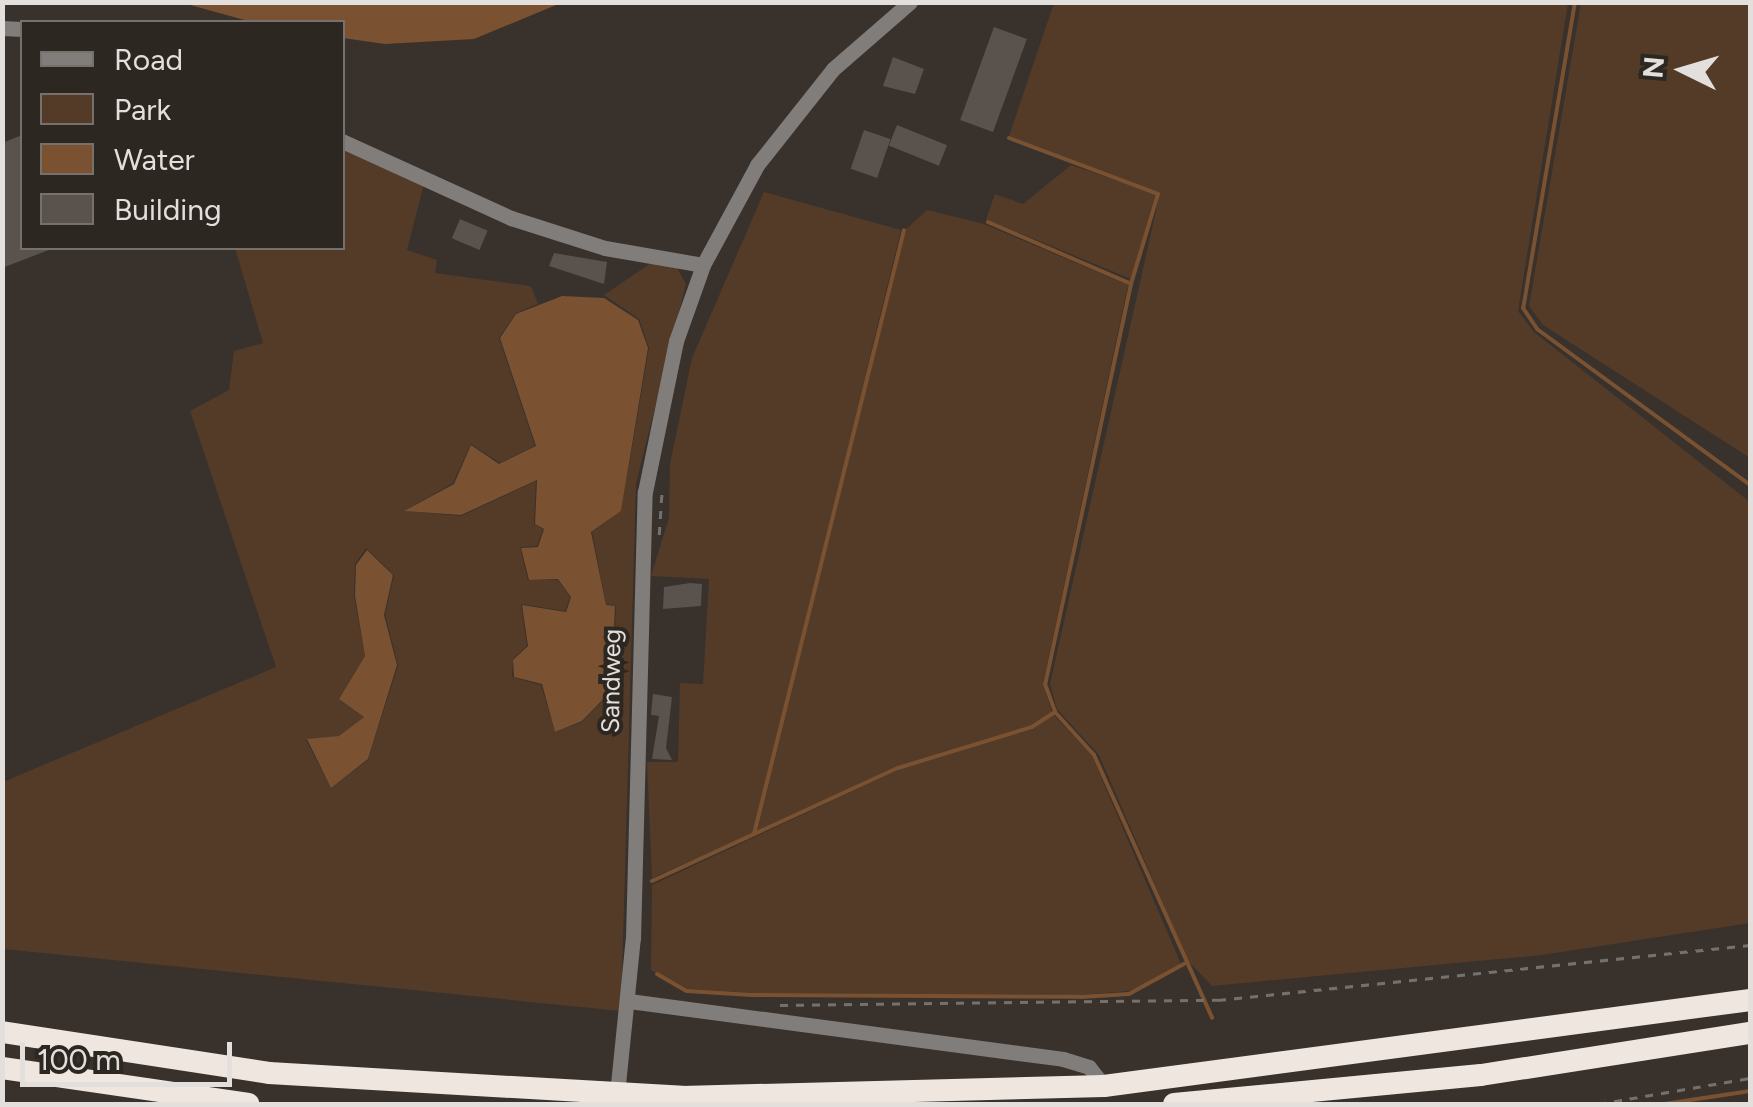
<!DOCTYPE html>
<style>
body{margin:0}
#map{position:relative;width:1753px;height:1107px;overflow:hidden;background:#38312c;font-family:Figtree,sans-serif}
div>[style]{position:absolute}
.green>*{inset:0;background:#533b28}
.water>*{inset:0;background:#7a5231}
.stream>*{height:4px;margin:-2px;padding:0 2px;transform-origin:2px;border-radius:2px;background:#7a5231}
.building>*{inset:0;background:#5a524d;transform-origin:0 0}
.path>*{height:2.5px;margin-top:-1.25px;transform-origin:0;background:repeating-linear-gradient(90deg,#75706b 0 8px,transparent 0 16px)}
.minor>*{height:15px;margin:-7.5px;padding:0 7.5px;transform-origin:7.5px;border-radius:7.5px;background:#817d7b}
.highway>*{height:22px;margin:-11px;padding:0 11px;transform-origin:11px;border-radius:11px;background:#eee6df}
.highway-bridge>*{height:22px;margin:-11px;padding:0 11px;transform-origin:11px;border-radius:11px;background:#eee6df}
span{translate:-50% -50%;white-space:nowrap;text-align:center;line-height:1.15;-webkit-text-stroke:8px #2d2722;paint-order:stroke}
.street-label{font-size:25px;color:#e3dfdc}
.frame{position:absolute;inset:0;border:5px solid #e3dfdc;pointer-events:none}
.legend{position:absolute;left:20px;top:20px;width:325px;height:230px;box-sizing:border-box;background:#2d2722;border:2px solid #76716c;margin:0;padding:12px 18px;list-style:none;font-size:30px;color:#e3dfdc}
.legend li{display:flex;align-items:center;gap:20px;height:50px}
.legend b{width:50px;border:2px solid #76716c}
.north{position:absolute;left:1633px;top:20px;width:100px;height:100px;-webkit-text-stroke:8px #2d2722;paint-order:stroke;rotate:275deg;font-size:28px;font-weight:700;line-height:40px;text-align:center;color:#e3dfdc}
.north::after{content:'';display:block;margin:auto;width:35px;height:45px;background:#e3dfdc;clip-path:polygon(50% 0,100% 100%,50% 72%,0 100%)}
.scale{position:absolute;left:20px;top:1042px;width:212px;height:45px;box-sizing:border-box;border:5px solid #e3dfdc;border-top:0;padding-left:12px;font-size:30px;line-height:35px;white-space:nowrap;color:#e3dfdc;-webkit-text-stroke:8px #2d2722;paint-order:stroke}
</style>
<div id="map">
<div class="green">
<div style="clip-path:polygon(1054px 3px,1568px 3px,1518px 311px,1534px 332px,1750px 502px,1750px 923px,1542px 955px,1212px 986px,1188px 961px,1099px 755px,1057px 709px,1050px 684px,1160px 193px,1009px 136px)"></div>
<div style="clip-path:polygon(1581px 3px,1750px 3px,1750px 458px,1543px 325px,1529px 306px)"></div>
<div style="clip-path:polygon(evenodd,343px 147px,424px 184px,407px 250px,437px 260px,435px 273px,531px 286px,538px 304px,516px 313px,499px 338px,535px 446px,500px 463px,471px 444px,453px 483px,404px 511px,461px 516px,536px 481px,534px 524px,543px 529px,537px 546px,520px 547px,528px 580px,558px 580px,570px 597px,565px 611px,521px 604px,527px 646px,513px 659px,512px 677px,541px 685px,555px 732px,582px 722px,612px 691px,616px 606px,606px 604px,592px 532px,621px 511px,649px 348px,639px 319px,604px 295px,651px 263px,677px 268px,686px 284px,636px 483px,621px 1011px,3px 949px,3px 782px,276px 667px,190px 411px,229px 390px,234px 351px,263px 343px,235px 248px,342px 248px,343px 147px,366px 548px,394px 575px,385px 615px,398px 665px,368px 760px,331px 788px,306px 740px,339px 736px,364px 717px,339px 699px,365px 656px,354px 596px,355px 564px,366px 548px)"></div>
<div style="clip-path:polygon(1071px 165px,1156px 194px,1131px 279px,986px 219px,995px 194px,1023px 204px)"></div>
<div style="clip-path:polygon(764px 192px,901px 230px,753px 833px,652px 878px,647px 762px,678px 762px,680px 683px,703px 684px,709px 579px,651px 576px,669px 518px,670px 464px,692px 358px)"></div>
<div style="clip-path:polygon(927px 210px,984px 224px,1128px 285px,1043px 684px,1052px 712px,1032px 726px,897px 767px,756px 831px,848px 435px,906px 229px)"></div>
<div style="clip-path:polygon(1054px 715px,1092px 756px,1181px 964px,1161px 979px,1129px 991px,1080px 995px,753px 993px,688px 989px,651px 970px,652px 885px,898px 770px,1033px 729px)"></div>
</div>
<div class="water">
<div style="clip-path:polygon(183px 3px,561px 3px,474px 39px,385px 44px,343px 38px,342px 22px,252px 22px)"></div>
<div style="clip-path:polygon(562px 296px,604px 298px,638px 320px,648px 348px,621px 511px,591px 532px,606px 605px,615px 606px,611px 691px,582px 721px,555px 732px,542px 684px,514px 677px,513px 660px,528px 646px,522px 605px,566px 612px,571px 597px,558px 579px,529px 580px,521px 548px,538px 547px,544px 529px,535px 524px,537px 480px,461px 515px,404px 511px,454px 484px,471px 445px,499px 464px,536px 446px,500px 338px,516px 314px)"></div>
<div style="clip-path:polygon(367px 550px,393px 575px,384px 615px,397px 665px,368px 759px,331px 788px,307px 739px,339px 736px,364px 717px,339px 699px,365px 656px,355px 596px,356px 565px)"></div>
</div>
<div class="stream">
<div style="left:1575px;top:2px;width:310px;rotate:99.6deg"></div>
<div style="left:1523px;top:308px;width:25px;rotate:56deg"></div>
<div style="left:1537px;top:329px;width:264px;rotate:36.2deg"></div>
<div style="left:1009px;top:138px;width:159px;rotate:20.6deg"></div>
<div style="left:1158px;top:194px;width:94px;rotate:106.7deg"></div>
<div style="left:988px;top:222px;width:156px;rotate:23.4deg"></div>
<div style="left:1131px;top:284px;width:409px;rotate:102.1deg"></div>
<div style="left:1045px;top:684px;width:30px;rotate:70deg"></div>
<div style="left:1055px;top:712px;width:58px;rotate:47.8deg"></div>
<div style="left:1094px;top:755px;width:288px;rotate:65.8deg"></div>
<div style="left:754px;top:834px;width:622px;rotate:-76.05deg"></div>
<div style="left:652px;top:881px;width:271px;rotate:-24.7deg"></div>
<div style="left:898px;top:768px;width:140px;rotate:-17deg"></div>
<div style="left:1032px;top:727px;width:27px;rotate:-33deg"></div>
<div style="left:657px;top:974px;width:34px;rotate:30deg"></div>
<div style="left:687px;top:991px;width:65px;rotate:3.5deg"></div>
<div style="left:752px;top:995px;width:328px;rotate:0.3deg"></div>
<div style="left:1080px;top:997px;width:49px;rotate:-3.5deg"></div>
<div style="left:1129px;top:994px;width:63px;rotate:-28.6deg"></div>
<div style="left:1664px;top:1104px;width:87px;rotate:-8.6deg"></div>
</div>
<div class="building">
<div style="left:994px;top:27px;width:35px;height:99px;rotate:20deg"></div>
<div style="clip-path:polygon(893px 57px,924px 69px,915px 94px,883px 86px)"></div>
<div style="left:897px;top:125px;width:54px;height:22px;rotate:22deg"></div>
<div style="left:864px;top:130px;width:28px;height:41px;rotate:19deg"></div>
<div style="clip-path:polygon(22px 135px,22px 248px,54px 248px,2px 268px,2px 143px)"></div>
<div style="left:460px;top:219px;width:30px;height:21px;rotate:23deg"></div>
<div style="clip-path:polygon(554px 253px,607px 262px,604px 284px,549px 266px)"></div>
<div style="clip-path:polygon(690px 583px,702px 584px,701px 606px,663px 609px,664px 587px)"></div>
<div style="clip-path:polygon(653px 694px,672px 697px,666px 748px,672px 760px,652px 759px,659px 716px,651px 715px)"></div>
</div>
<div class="path">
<div style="left:659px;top:535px;width:46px;rotate:-86.3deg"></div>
<div style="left:780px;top:1005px;width:438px;rotate:-0.7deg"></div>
<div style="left:1218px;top:1000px;width:535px;rotate:-5.9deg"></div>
<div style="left:1598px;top:1104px;width:154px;rotate:-9.7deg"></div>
</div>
<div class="minor">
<div style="left:2px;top:28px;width:20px;rotate:3deg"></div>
<div style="left:342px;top:141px;width:186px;rotate:24.5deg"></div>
<div style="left:511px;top:218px;width:99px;rotate:17.7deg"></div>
<div style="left:605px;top:248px;width:99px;rotate:9.8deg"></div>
<div style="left:629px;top:1001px;width:438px;rotate:7.6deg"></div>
<div style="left:1063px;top:1059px;width:27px;rotate:17deg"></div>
<div style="left:1089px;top:1067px;width:24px;rotate:52deg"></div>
<div style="left:616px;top:1104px;width:167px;rotate:-84.2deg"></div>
<div style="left:633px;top:938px;width:446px;rotate:-88.5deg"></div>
<div style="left:645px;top:492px;width:154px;rotate:-78.4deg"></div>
<div style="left:676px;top:341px;width:81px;rotate:-70.4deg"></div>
<div style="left:703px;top:265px;width:114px;rotate:-61.6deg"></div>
<div style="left:757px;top:165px;width:122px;rotate:-51.6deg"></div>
<div style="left:833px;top:69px;width:102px;rotate:-41deg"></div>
</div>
<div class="highway">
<div style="left:2px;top:1068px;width:249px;rotate:8.3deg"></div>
<div style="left:682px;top:1097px;width:422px;rotate:-1.5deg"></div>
<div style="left:1104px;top:1086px;width:652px;rotate:-7.58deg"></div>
<div style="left:1174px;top:1104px;width:308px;rotate:-5.4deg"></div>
<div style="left:1481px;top:1075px;width:272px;rotate:-8.9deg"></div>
</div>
<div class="highway-bridge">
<div style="left:2px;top:1032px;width:270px;rotate:8.7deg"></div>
<div style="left:269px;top:1073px;width:414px;rotate:3.3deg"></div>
</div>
<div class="street-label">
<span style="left:611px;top:681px;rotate:-89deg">Sandweg</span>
</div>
<div class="frame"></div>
<ul class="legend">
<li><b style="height:12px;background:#817d7b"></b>Road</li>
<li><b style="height:28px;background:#533b28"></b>Park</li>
<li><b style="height:28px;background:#7a5231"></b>Water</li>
<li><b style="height:28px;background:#5a524d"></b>Building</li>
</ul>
<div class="north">N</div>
<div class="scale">100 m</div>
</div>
